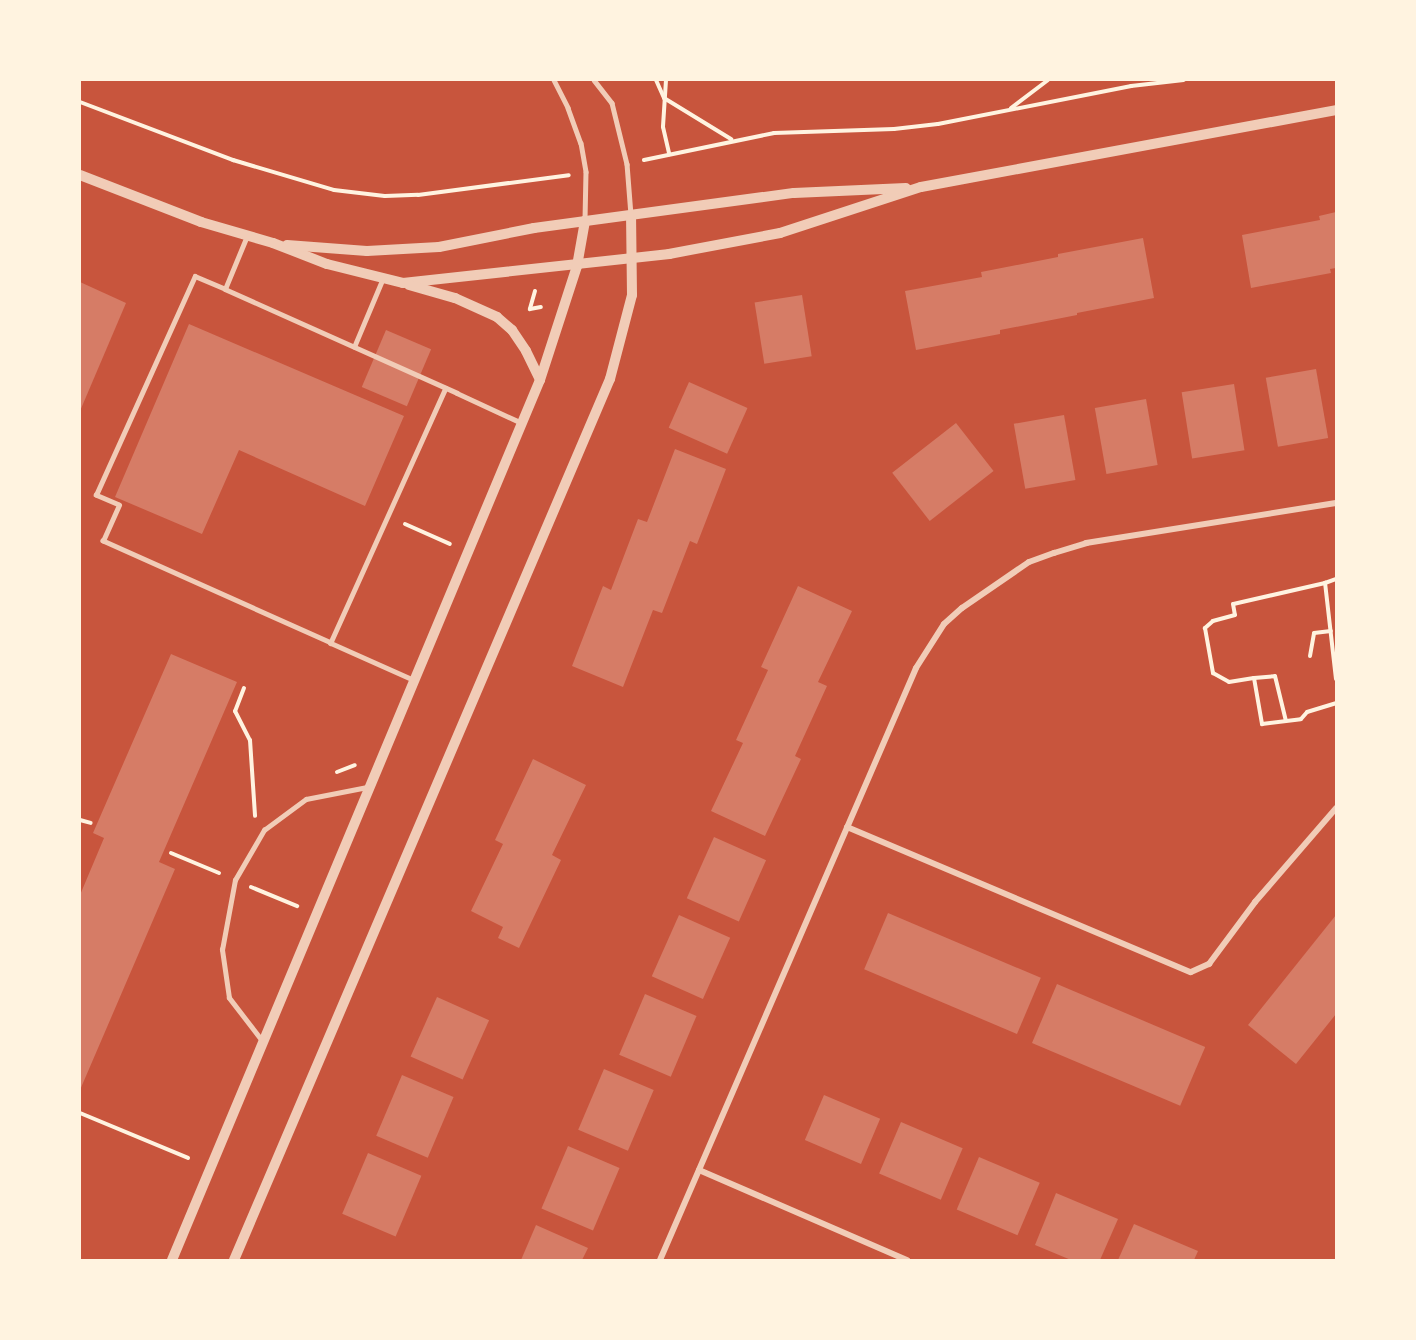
<!DOCTYPE html>
<style>
body{margin:0}
#map{position:relative;width:1416px;height:1340px;overflow:hidden;background:#c8553d;font-family:Barlow,sans-serif}
div>[style]{position:absolute}
.building>*{inset:0;background:#d67c66;transform-origin:0 0}
.path>*{height:4px;margin:-2px;padding:0 2px;transform-origin:2px;border-radius:2px;background:#fff3e0}
.service>*{height:4.5px;margin:-2.25px;padding:0 2.25px;transform-origin:2.25px;border-radius:2.25px;background:#f1ccb7}
.minor>*{height:6px;margin:-3px;padding:0 3px;transform-origin:3px;border-radius:3px;background:#f1ccb7}
.tertiary>*{height:10px;margin:-5px;padding:0 5px;transform-origin:5px;border-radius:5px;background:#f1ccb7}
span{translate:-50% -50%;white-space:nowrap;text-align:center;line-height:1.15;-webkit-text-stroke:4.5px #fff3e0;paint-order:stroke}
.frame{position:absolute;inset:0;border:81px solid #fff3e0;pointer-events:none}
</style>
<div id="map">
<div class="building">
<div style="clip-path:polygon(1336px 212px,1336px 268px,1330px 269px,1331px 273px,1251px 288px,1242px 235px,1320px 220px,1319px 216px)"></div>
<div style="clip-path:polygon(1143px 238px,1154px 298px,1077px 313px,1077px 315px,1000px 330px,1000px 334px,916px 350px,905px 291px,982px 277px,981px 272px,1058px 257px,1058px 254px)"></div>
<div style="clip-path:polygon(80px 282px,126px 303px,80px 411px)"></div>
<div style="left:802px;top:295px;width:62px;height:48px;rotate:81deg"></div>
<div style="clip-path:polygon(189px 324px,404px 416px,365px 506px,239px 450px,202px 534px,115px 497px)"></div>
<div style="left:386px;top:330px;width:49px;height:62px;rotate:23deg"></div>
<div style="left:1316px;top:369px;width:70px;height:51px;rotate:80deg"></div>
<div style="left:689px;top:382px;width:64px;height:50px;rotate:24deg"></div>
<div style="left:1234px;top:384px;width:67px;height:53px;rotate:81deg"></div>
<div style="left:1146px;top:399px;width:67px;height:52px;rotate:80deg"></div>
<div style="left:1064px;top:415px;width:66px;height:51px;rotate:80deg"></div>
<div style="left:956px;top:423px;width:61px;height:81px;rotate:52deg"></div>
<div style="clip-path:polygon(675px 449px,726px 469px,697px 544px,690px 541px,662px 613px,653px 610px,623px 687px,572px 666px,603px 586px,611px 590px,638px 519px,647px 522px)"></div>
<div style="clip-path:polygon(798px 586px,852px 611px,818px 682px,827px 686px,795px 756px,801px 759px,765px 836px,711px 811px,743px 743px,736px 740px,768px 670px,761px 667px)"></div>
<div style="clip-path:polygon(171px 654px,237px 682px,159px 862px,175px 869px,80px 1090px,80px 895px,104px 838px,93px 833px)"></div>
<div style="clip-path:polygon(533px 759px,586px 785px,552px 855px,561px 860px,519px 948px,498px 938px,503px 927px,471px 911px,503px 844px,495px 840px)"></div>
<div style="left:714px;top:837px;width:57px;height:67px;rotate:24deg"></div>
<div style="left:888px;top:913px;width:166px;height:61px;rotate:23deg"></div>
<div style="left:679px;top:915px;width:56px;height:67px;rotate:24deg"></div>
<div style="clip-path:polygon(1336px 915px,1336px 1014px,1296px 1064px,1248px 1025px)"></div>
<div style="left:1057px;top:984px;width:161px;height:64px;rotate:23deg"></div>
<div style="left:645px;top:994px;width:56px;height:66px;rotate:23deg"></div>
<div style="left:437px;top:997px;width:57px;height:65px;rotate:24deg"></div>
<div style="left:604px;top:1069px;width:54px;height:66px;rotate:23deg"></div>
<div style="left:402px;top:1075px;width:56px;height:66px;rotate:23deg"></div>
<div style="left:824px;top:1095px;width:61px;height:49px;rotate:23deg"></div>
<div style="left:901px;top:1122px;width:67px;height:56px;rotate:23deg"></div>
<div style="left:568px;top:1146px;width:56px;height:68px;rotate:23deg"></div>
<div style="left:368px;top:1153px;width:58px;height:66px;rotate:23deg"></div>
<div style="left:979px;top:1157px;width:66px;height:57px;rotate:23deg"></div>
<div style="clip-path:polygon(1056px 1193px,1118px 1219px,1100px 1260px,1071px 1260px,1035px 1245px)"></div>
<div style="clip-path:polygon(1134px 1224px,1198px 1251px,1194px 1260px,1118px 1260px)"></div>
<div style="clip-path:polygon(536px 1225px,588px 1248px,582px 1260px,521px 1260px)"></div>
</div>
<div class="path">
<div style="left:656px;top:80px;width:20px;rotate:66deg"></div>
<div style="left:664px;top:98px;width:79px;rotate:31.5deg"></div>
<div style="left:666px;top:80px;width:47px;rotate:93.7deg"></div>
<div style="left:663px;top:127px;width:28px;rotate:77deg"></div>
<div style="left:80px;top:102px;width:164px;rotate:20.8deg"></div>
<div style="left:233px;top:160px;width:105px;rotate:16.5deg"></div>
<div style="left:334px;top:190px;width:51px;rotate:6.7deg"></div>
<div style="left:385px;top:196px;width:33px;rotate:-2deg"></div>
<div style="left:418px;top:195px;width:152px;rotate:-7.5deg"></div>
<div style="left:1011px;top:108px;width:46px;rotate:-37.1deg"></div>
<div style="left:644px;top:160px;width:133px;rotate:-11.7deg"></div>
<div style="left:774px;top:133px;width:120px;rotate:-1.9deg"></div>
<div style="left:894px;top:129px;width:44px;rotate:-6.5deg"></div>
<div style="left:938px;top:124px;width:197px;rotate:-11.1deg"></div>
<div style="left:1131px;top:86px;width:53px;rotate:-6.5deg"></div>
<div style="left:535px;top:291px;width:19px;rotate:106deg"></div>
<div style="left:530px;top:309px;width:11px;rotate:-10deg"></div>
<div style="left:405px;top:524px;width:49px;rotate:24deg"></div>
<div style="left:1325px;top:583px;width:12px;rotate:-20deg"></div>
<div style="left:1310px;top:656px;width:23px;rotate:-80deg"></div>
<div style="left:1314px;top:633px;width:17px;rotate:-7deg"></div>
<div style="left:1254px;top:678px;width:21px;rotate:-5deg"></div>
<div style="left:1275px;top:676px;width:46px;rotate:76.3deg"></div>
<div style="left:1336px;top:679px;width:97px;rotate:-96.5deg"></div>
<div style="left:1325px;top:583px;width:94px;rotate:167.1deg"></div>
<div style="left:1233px;top:604px;width:11px;rotate:80deg"></div>
<div style="left:1235px;top:615px;width:23px;rotate:165deg"></div>
<div style="left:1213px;top:621px;width:11px;rotate:139deg"></div>
<div style="left:1205px;top:628px;width:46px;rotate:79.9deg"></div>
<div style="left:1213px;top:673px;width:18px;rotate:29deg"></div>
<div style="left:1229px;top:682px;width:25px;rotate:-9deg"></div>
<div style="left:1254px;top:678px;width:47px;rotate:80.1deg"></div>
<div style="left:1262px;top:724px;width:39px;rotate:-7deg"></div>
<div style="left:1301px;top:719px;width:9px;rotate:-49deg"></div>
<div style="left:1307px;top:712px;width:30px;rotate:-17deg"></div>
<div style="left:244px;top:688px;width:25px;rotate:111deg"></div>
<div style="left:235px;top:711px;width:33px;rotate:63deg"></div>
<div style="left:250px;top:740px;width:76px;rotate:86.2deg"></div>
<div style="left:337px;top:772px;width:19px;rotate:-21deg"></div>
<div style="left:80px;top:820px;width:11px;rotate:15deg"></div>
<div style="left:171px;top:853px;width:52px;rotate:22.6deg"></div>
<div style="left:251px;top:887px;width:50px;rotate:22.4deg"></div>
<div style="left:80px;top:1113px;width:117px;rotate:22.6deg"></div>
</div>
<div class="service">
<div style="left:554px;top:80px;width:31px;rotate:63deg"></div>
<div style="left:568px;top:108px;width:37px;rotate:70deg"></div>
<div style="left:581px;top:143px;width:29px;rotate:80deg"></div>
<div style="left:586px;top:172px;width:49px;rotate:91.2deg"></div>
<div style="left:594px;top:80px;width:29px;rotate:52deg"></div>
<div style="left:612px;top:103px;width:63px;rotate:76.2deg"></div>
<div style="left:627px;top:164px;width:51px;rotate:85.5deg"></div>
<div style="left:225px;top:289px;width:57px;rotate:-67.5deg"></div>
<div style="left:354px;top:347px;width:75px;rotate:-67.2deg"></div>
<div style="left:446px;top:388px;width:280px;rotate:114.3deg"></div>
<div style="left:331px;top:643px;width:250px;rotate:-155.9deg"></div>
<div style="left:103px;top:541px;width:39px;rotate:-66deg"></div>
<div style="left:119px;top:505px;width:25px;rotate:-157deg"></div>
<div style="left:96px;top:495px;width:240px;rotate:-65.7deg"></div>
<div style="left:195px;top:276px;width:33px;rotate:23deg"></div>
<div style="left:225px;top:289px;width:254px;rotate:24.1deg"></div>
<div style="left:457px;top:393px;width:72px;rotate:24.8deg"></div>
<div style="left:331px;top:643px;width:91px;rotate:24deg"></div>
<div style="left:262px;top:1041px;width:54px;rotate:-127.5deg"></div>
<div style="left:229px;top:998px;width:49px;rotate:-98.3deg"></div>
<div style="left:222px;top:950px;width:71px;rotate:-79.5deg"></div>
<div style="left:235px;top:880px;width:58px;rotate:-59.9deg"></div>
<div style="left:264px;top:830px;width:52px;rotate:-36.4deg"></div>
<div style="left:306px;top:799px;width:62px;rotate:-11.1deg"></div>
</div>
<div class="minor">
<div style="left:847px;top:827px;width:373px;rotate:22.9deg"></div>
<div style="left:1191px;top:972px;width:20px;rotate:-24deg"></div>
<div style="left:1209px;top:964px;width:77px;rotate:-53.4deg"></div>
<div style="left:1255px;top:902px;width:124px;rotate:-49.2deg"></div>
<div style="left:699px;top:1170px;width:227px;rotate:23.4deg"></div>
<div style="left:660px;top:1260px;width:645px;rotate:-66.61deg"></div>
<div style="left:916px;top:668px;width:52px;rotate:-57.5deg"></div>
<div style="left:944px;top:624px;width:24px;rotate:-42deg"></div>
<div style="left:962px;top:608px;width:81px;rotate:-34.5deg"></div>
<div style="left:1029px;top:562px;width:27px;rotate:-20deg"></div>
<div style="left:1054px;top:553px;width:34px;rotate:-17deg"></div>
<div style="left:1086px;top:543px;width:253px;rotate:-9.1deg"></div>
</div>
<div class="tertiary">
<div style="left:80px;top:175px;width:130px;rotate:21.2deg"></div>
<div style="left:201px;top:222px;width:75px;rotate:16.3deg"></div>
<div style="left:273px;top:243px;width:58px;rotate:21.3deg"></div>
<div style="left:327px;top:264px;width:78px;rotate:14deg"></div>
<div style="left:403px;top:283px;width:268px;rotate:-6.2deg"></div>
<div style="left:669px;top:254px;width:113px;rotate:-10.7deg"></div>
<div style="left:780px;top:233px;width:148px;rotate:-18.1deg"></div>
<div style="left:921px;top:187px;width:422px;rotate:-10.5deg"></div>
<div style="left:287px;top:245px;width:80px;rotate:4.3deg"></div>
<div style="left:367px;top:251px;width:72px;rotate:-3.2deg"></div>
<div style="left:439px;top:247px;width:97px;rotate:-11.3deg"></div>
<div style="left:534px;top:228px;width:262px;rotate:-7.7deg"></div>
<div style="left:794px;top:193px;width:112px;rotate:-2.6deg"></div>
<div style="left:409px;top:285px;width:48px;rotate:15.8deg"></div>
<div style="left:455px;top:298px;width:46px;rotate:24.3deg"></div>
<div style="left:497px;top:317px;width:20px;rotate:41deg"></div>
<div style="left:512px;top:330px;width:25px;rotate:56deg"></div>
<div style="left:526px;top:351px;width:32px;rotate:64deg"></div>
<div style="left:172px;top:1260px;width:954px;rotate:-67.31deg"></div>
<div style="left:540px;top:380px;width:120px;rotate:-72deg"></div>
<div style="left:577px;top:266px;width:46px;rotate:-79.9deg"></div>
<div style="left:234px;top:1260px;width:958px;rotate:-66.89deg"></div>
<div style="left:610px;top:379px;width:87px;rotate:-75.3deg"></div>
<div style="left:632px;top:295px;width:80px;rotate:-90.7deg"></div>
</div>
<div class="frame"></div>
</div>
